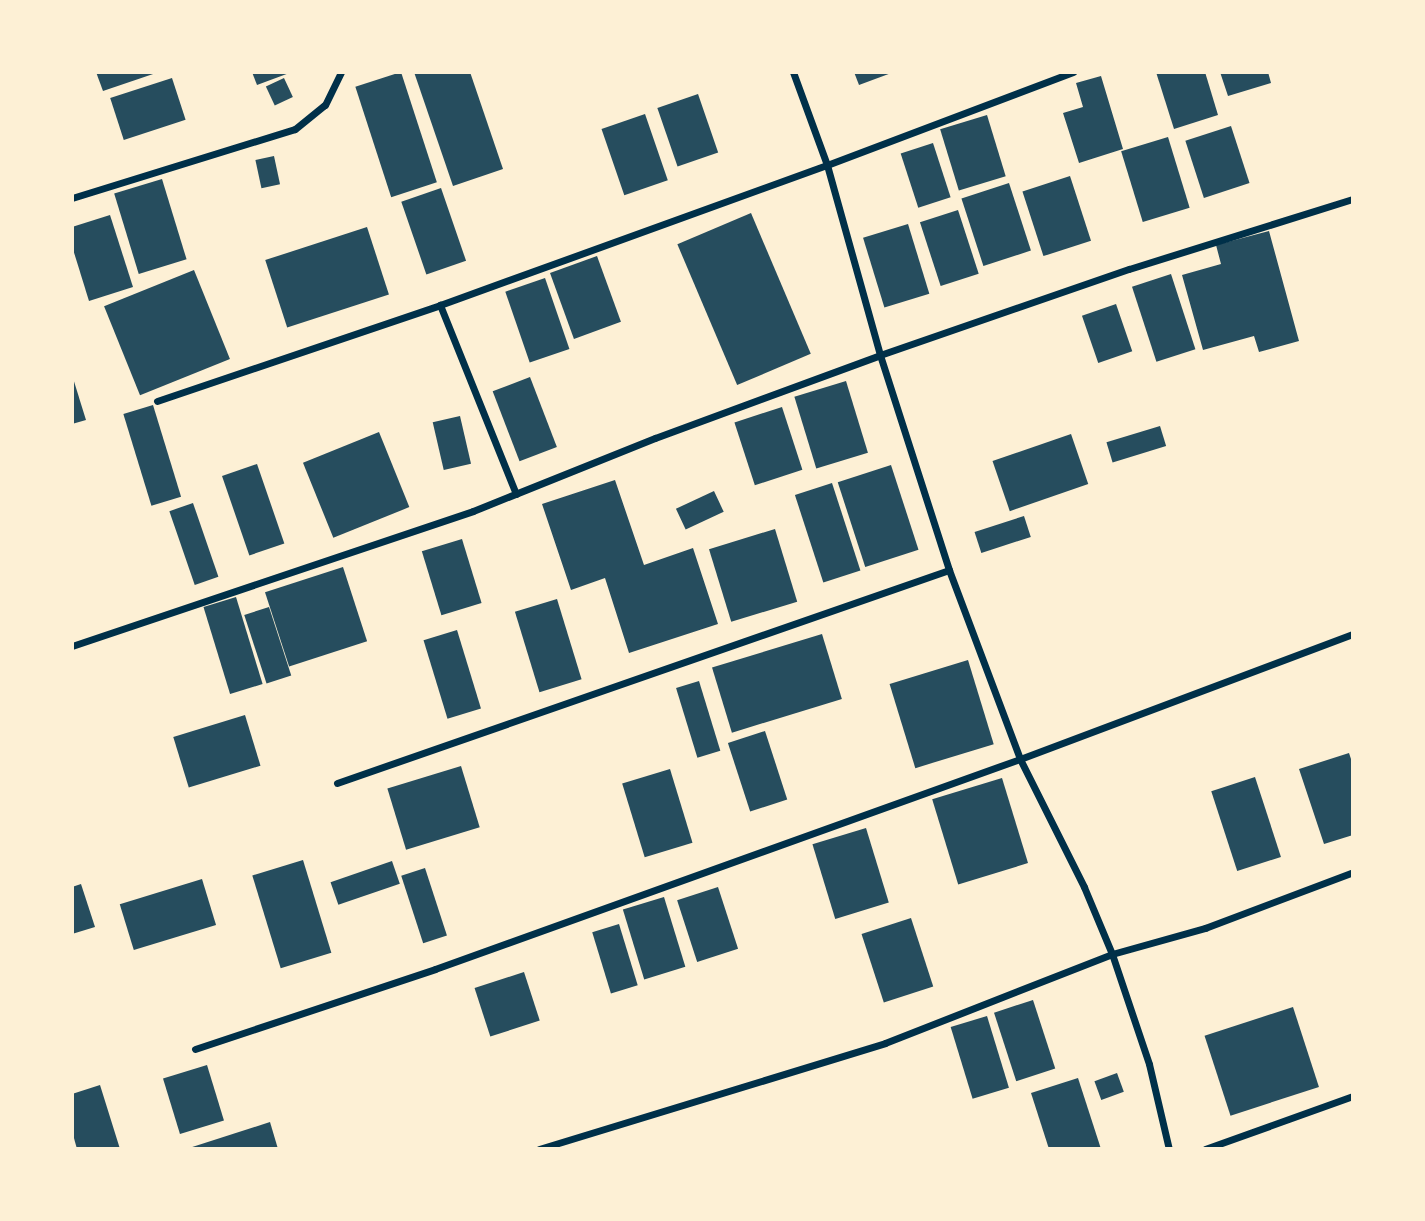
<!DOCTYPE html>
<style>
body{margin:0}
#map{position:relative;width:1425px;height:1221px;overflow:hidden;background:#fdf0d5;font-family:Mulish,sans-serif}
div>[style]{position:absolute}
.building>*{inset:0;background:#264d5e;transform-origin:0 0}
.minor>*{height:7px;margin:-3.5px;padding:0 3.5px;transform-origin:3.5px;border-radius:3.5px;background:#003049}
span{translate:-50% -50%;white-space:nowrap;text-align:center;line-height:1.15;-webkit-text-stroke:7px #fdf0d5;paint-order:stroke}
.frame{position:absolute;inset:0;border:74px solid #fdf0d5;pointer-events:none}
</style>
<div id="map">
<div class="building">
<div style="clip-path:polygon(96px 72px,159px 72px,103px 91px)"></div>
<div style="clip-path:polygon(252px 72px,292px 72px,257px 85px)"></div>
<div style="left:401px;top:72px;width:116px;height:48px;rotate:72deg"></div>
<div style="clip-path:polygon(414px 72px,470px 72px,503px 169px,453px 186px)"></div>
<div style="clip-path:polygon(854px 72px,894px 72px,859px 85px)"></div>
<div style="clip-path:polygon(1156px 72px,1205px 72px,1218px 115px,1174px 129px)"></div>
<div style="clip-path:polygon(1220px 72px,1268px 72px,1271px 83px,1228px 96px)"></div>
<div style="clip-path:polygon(1101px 76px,1123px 149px,1079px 163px,1063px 113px,1083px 107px,1076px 83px)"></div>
<div style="left:172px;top:78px;width:44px;height:65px;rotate:72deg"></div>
<div style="left:284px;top:78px;width:21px;height:20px;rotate:65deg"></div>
<div style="left:698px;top:94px;width:62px;height:43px;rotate:71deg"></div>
<div style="left:645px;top:114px;width:70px;height:46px;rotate:71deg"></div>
<div style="left:987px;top:115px;width:64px;height:49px;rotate:73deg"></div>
<div style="left:1231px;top:126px;width:60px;height:48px;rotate:72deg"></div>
<div style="left:1168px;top:137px;width:74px;height:49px;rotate:73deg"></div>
<div style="left:933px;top:143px;width:57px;height:34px;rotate:72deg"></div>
<div style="left:274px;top:156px;width:29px;height:19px;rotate:78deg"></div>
<div style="left:1070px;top:176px;width:68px;height:50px;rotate:72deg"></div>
<div style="left:162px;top:179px;width:84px;height:50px;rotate:73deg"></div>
<div style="left:1009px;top:183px;width:71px;height:50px;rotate:72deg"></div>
<div style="left:441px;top:188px;width:77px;height:42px;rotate:71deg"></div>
<div style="left:958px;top:210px;width:67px;height:40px;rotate:72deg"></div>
<div style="left:751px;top:213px;width:153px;height:80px;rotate:67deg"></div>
<div style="clip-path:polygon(110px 215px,133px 287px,89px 301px,72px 246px,72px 227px)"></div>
<div style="left:908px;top:224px;width:73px;height:47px;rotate:73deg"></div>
<div style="left:367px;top:227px;width:71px;height:107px;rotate:72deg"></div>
<div style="clip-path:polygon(1269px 231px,1299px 341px,1259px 352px,1254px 336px,1203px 350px,1182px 275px,1221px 264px,1216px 245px)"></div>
<div style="left:597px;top:256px;width:70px;height:50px;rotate:70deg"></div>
<div style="left:194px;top:270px;width:96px;height:97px;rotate:68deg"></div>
<div style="left:1171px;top:274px;width:79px;height:41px;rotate:72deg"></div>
<div style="left:545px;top:278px;width:75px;height:42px;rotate:71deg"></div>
<div style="left:1116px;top:304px;width:50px;height:36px;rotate:71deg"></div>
<div style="clip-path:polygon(72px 375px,86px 420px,72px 424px)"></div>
<div style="left:530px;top:377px;width:75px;height:40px;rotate:69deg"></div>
<div style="left:846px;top:381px;width:75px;height:54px;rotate:73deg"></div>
<div style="left:153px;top:405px;width:96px;height:31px;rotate:73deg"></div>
<div style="left:782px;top:407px;width:66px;height:50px;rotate:72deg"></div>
<div style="left:460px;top:416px;width:49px;height:28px;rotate:77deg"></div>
<div style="left:1160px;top:426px;width:21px;height:56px;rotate:73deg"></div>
<div style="left:379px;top:432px;width:81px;height:82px;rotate:68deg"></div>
<div style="left:1071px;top:434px;width:53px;height:83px;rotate:71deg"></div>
<div style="left:257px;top:464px;width:84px;height:37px;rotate:71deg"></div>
<div style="left:891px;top:465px;width:89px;height:56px;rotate:72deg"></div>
<div style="clip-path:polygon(615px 480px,644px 565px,693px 548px,718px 624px,629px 653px,605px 578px,571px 590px,542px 504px)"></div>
<div style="left:832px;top:483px;width:92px;height:39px;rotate:72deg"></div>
<div style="left:714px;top:491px;width:23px;height:42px;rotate:65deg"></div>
<div style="left:193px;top:503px;width:78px;height:25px;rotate:71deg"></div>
<div style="left:1024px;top:516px;width:22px;height:52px;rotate:72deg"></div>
<div style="left:775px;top:529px;width:76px;height:69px;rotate:73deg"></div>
<div style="left:462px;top:539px;width:67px;height:42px;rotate:73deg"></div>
<div style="left:343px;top:567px;width:78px;height:82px;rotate:72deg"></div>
<div style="left:236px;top:597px;width:91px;height:34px;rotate:73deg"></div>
<div style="left:557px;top:599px;width:84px;height:44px;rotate:73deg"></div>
<div style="left:269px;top:607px;width:72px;height:26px;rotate:72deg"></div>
<div style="left:457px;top:630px;width:82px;height:35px;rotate:73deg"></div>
<div style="left:822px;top:634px;width:68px;height:115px;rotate:73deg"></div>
<div style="left:968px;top:660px;width:88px;height:82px;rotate:73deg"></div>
<div style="left:699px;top:681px;width:73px;height:24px;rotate:73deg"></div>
<div style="left:245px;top:715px;width:53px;height:75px;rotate:73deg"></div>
<div style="left:765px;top:731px;width:72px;height:39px;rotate:72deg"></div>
<div style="clip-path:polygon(1349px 753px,1353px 765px,1353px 835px,1324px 844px,1299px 769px)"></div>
<div style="left:461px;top:766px;width:64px;height:77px;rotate:73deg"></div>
<div style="left:670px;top:769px;width:77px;height:50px;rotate:73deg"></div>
<div style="left:1255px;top:777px;width:84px;height:46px;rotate:72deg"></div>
<div style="left:1002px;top:778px;width:89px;height:73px;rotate:73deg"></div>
<div style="left:866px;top:828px;width:78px;height:56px;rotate:73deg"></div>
<div style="left:303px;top:860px;width:97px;height:53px;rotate:73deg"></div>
<div style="left:392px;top:861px;width:24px;height:65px;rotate:71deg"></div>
<div style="left:425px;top:868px;width:71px;height:25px;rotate:72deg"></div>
<div style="left:202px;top:879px;width:48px;height:86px;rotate:73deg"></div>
<div style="clip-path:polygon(81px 884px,95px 927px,72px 934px,72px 887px)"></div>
<div style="left:718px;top:887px;width:65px;height:43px;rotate:72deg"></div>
<div style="left:664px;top:897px;width:73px;height:43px;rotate:73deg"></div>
<div style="left:911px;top:918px;width:72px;height:52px;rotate:72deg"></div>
<div style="left:619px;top:924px;width:64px;height:28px;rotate:73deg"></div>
<div style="left:524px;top:972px;width:51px;height:52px;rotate:72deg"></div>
<div style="left:1033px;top:1000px;width:72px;height:41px;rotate:72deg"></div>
<div style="left:1293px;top:1007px;width:84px;height:93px;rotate:72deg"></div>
<div style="left:987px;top:1016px;width:75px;height:38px;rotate:73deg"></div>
<div style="left:207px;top:1065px;width:58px;height:46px;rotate:73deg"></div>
<div style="left:1117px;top:1073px;width:20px;height:24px;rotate:70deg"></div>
<div style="clip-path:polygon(1078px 1078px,1101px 1149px,1049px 1149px,1031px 1093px)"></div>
<div style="clip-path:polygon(100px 1085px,120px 1149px,77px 1149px,72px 1131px,72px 1094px)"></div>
<div style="clip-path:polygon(270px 1122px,278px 1149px,186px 1149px)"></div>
</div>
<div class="minor">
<div style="left:793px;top:72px;width:99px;rotate:69.9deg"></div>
<div style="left:827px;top:165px;width:197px;rotate:74.4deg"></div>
<div style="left:880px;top:355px;width:226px;rotate:72.2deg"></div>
<div style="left:949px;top:570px;width:202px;rotate:69.4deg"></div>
<div style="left:1020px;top:759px;width:143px;rotate:63.4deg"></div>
<div style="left:1084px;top:887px;width:73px;rotate:67.3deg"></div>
<div style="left:1112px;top:954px;width:97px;rotate:-15.6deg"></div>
<div style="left:1205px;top:928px;width:158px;rotate:-20.7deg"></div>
<div style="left:72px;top:198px;width:233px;rotate:-17.2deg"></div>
<div style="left:295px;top:129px;width:38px;rotate:-39deg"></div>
<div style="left:325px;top:105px;width:37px;rotate:-64deg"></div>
<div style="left:157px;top:401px;width:299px;rotate:-18.7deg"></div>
<div style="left:516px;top:494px;width:204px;rotate:-111.9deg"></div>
<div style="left:440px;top:305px;width:412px;rotate:-19.9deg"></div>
<div style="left:827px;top:165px;width:263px;rotate:-20.7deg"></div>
<div style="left:72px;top:646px;width:423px;rotate:-18.6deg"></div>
<div style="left:473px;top:511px;width:196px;rotate:-21.9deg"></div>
<div style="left:655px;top:438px;width:240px;rotate:-20.2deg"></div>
<div style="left:880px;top:355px;width:263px;rotate:-19.1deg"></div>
<div style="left:1129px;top:269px;width:235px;rotate:-17.4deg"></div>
<div style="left:337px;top:783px;width:648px;rotate:-19.19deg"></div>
<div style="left:195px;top:1049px;width:253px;rotate:-18.4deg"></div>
<div style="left:435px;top:969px;width:622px;rotate:-19.75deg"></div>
<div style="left:1020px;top:759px;width:356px;rotate:-20.6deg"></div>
<div style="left:539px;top:1149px;width:362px;rotate:-17deg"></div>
<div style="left:885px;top:1043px;width:244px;rotate:-21.4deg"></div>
<div style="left:1112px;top:954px;width:116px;rotate:71.4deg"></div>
<div style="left:1149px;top:1064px;width:87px;rotate:76.8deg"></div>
<div style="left:1205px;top:1149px;width:157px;rotate:-19.7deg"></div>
</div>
<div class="frame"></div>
</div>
